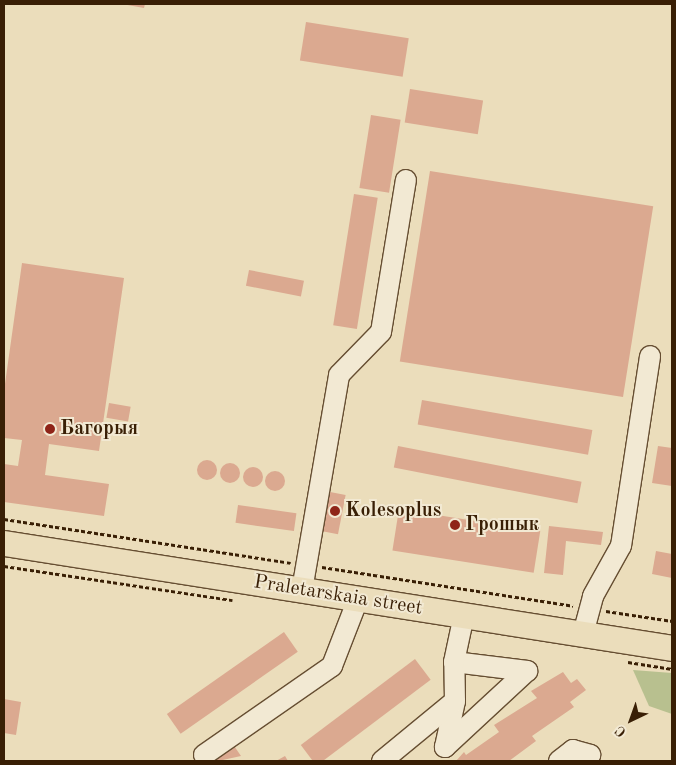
<!DOCTYPE html>
<meta charset="utf-8">
<style>
body{margin:0}
#map{position:relative;width:676px;height:765px;overflow:hidden;background:#ebddbb;font-family:"Old Standard TT",serif}
div>[style]{position:absolute}
.green>*{inset:0;background:#b8c08f}
.building>*{inset:0;background:#dba990;transform-origin:0 0}
.round{border-radius:50%}
.path>*{height:2.5px;margin-top:-1.25px;transform-origin:0;background:repeating-linear-gradient(90deg,#391f05 0 4px,transparent 0 6.5px)}
.roads{filter:drop-shadow(1px 0 #664e32) drop-shadow(-1px 0 #664e32) drop-shadow(0 1px #664e32) drop-shadow(0 -1px #664e32)}
.minor>*{height:20px;margin:-10px;padding:0 10px;transform-origin:10px;border-radius:10px;background:#f2e9d3}
.major>*{height:25px;margin:-12.5px;padding:0 12.5px;transform-origin:12.5px;border-radius:12.5px;background:#ebddbb}
.dots>*{width:14px;height:14px;translate:-50% -50%;box-sizing:border-box;border:2px solid #f2e9d3;border-radius:50%}
span{translate:-50% -50%;white-space:nowrap;text-align:center;line-height:1.15;-webkit-text-stroke:4px #f2e9d3;paint-order:stroke}
.poi-label{font-size:20px;color:#391f05;font-weight:700}
.left{translate:0 -50%;text-align:left}
.street-label{font-size:20px;color:#391f05}
.frame{position:absolute;inset:0;border:5px solid #391f05;pointer-events:none}
.north{position:absolute;left:606px;top:695px;width:50px;height:50px;-webkit-text-stroke:4px #f2e9d3;paint-order:stroke;rotate:222deg;font-size:14px;font-weight:700;line-height:20px;text-align:center;color:#391f05}
.north::after{content:'';display:block;margin:auto;width:18px;height:22px;background:#391f05;clip-path:polygon(50% 0,100% 100%,50% 72%,0 100%)}
</style>
<div id="map">
<div class="green">
<div style="clip-path:polygon(633px 670px,672px 673px,672px 714px,649px 706px)"></div>
</div>
<div class="building">
<div style="clip-path:polygon(122px 4px,145px 4px,144px 8px)"></div>
<div style="left:306px;top:22px;width:104px;height:39px;rotate:9deg"></div>
<div style="left:410px;top:89px;width:74px;height:34px;rotate:9deg"></div>
<div style="left:371px;top:115px;width:30px;height:74px;rotate:9deg"></div>
<div style="left:430px;top:171px;width:226px;height:193px;rotate:9deg"></div>
<div style="left:354px;top:194px;width:24px;height:133px;rotate:9deg"></div>
<div style="clip-path:polygon(22px 263px,124px 278px,99px 451px,49px 444px,45px 475px,109px 484px,104px 516px,4px 502px,4px 464px,18px 466px,22px 440px,4px 438px,4px 391px)"></div>
<div style="left:249px;top:270px;width:56px;height:16px;rotate:11deg"></div>
<div style="left:422px;top:400px;width:173px;height:25px;rotate:10deg"></div>
<div style="left:109px;top:403px;width:22px;height:15px;rotate:10deg"></div>
<div style="left:398px;top:446px;width:187px;height:22px;rotate:11deg"></div>
<div style="clip-path:polygon(658px 446px,672px 448px,672px 486px,652px 483px)"></div>
<div class="round" style="left:197px;top:460px;width:20px;height:20px"></div>
<div class="round" style="left:220px;top:463px;width:20px;height:20px"></div>
<div class="round" style="left:243px;top:467px;width:20px;height:20px"></div>
<div class="round" style="left:265px;top:471px;width:20px;height:20px"></div>
<div style="left:325px;top:491px;width:21px;height:40px;rotate:11deg"></div>
<div style="left:238px;top:505px;width:59px;height:18px;rotate:8deg"></div>
<div style="left:399px;top:509px;width:143px;height:42px;rotate:9deg"></div>
<div style="clip-path:polygon(549px 526px,603px 532px,601px 545px,566px 541px,563px 575px,544px 573px)"></div>
<div style="clip-path:polygon(656px 551px,672px 554px,672px 578px,652px 574px)"></div>
<div style="left:284px;top:632px;width:24px;height:143px;rotate:55deg"></div>
<div style="left:415px;top:659px;width:26px;height:143px;rotate:53deg"></div>
<div style="clip-path:polygon(563px 672px,571px 683px,577px 679px,586px 690px,570px 702px,574px 707px,532px 736px,536px 741px,509px 761px,456px 761px,464px 752px,466px 755px,499px 732px,494px 725px,537px 698px,531px 691px)"></div>
<div style="clip-path:polygon(4px 699px,21px 702px,16px 735px,4px 733px)"></div>
<div style="clip-path:polygon(230px 740px,241px 756px,218px 761px,212px 752px)"></div>
<div style="clip-path:polygon(285px 756px,288px 761px,276px 761px)"></div>
</div>
<div class="path">
<div style="left:4px;top:519px;width:290px;rotate:8.7deg"></div>
<div style="left:4px;top:566px;width:231px;rotate:8.5deg"></div>
<div style="left:322px;top:567px;width:254px;rotate:8.8deg"></div>
<div style="left:606px;top:611px;width:67px;rotate:8.6deg"></div>
<div style="left:628px;top:662px;width:45px;rotate:9deg"></div>
</div>
<div class="roads">
<div class="minor">
<div style="left:302px;top:590px;width:218px;rotate:-80.2deg"></div>
<div style="left:339px;top:375px;width:60px;rotate:-45.7deg"></div>
<div style="left:381px;top:332px;width:154px;rotate:-80.7deg"></div>
<div style="left:583px;top:634px;width:39px;rotate:-75deg"></div>
<div style="left:593px;top:596px;width:57px;rotate:-60.8deg"></div>
<div style="left:621px;top:546px;width:192px;rotate:-81.3deg"></div>
<div style="left:454px;top:662px;width:74px;rotate:7deg"></div>
<div style="left:527px;top:671px;width:112px;rotate:137.2deg"></div>
<div style="left:445px;top:747px;width:47px;rotate:-77.7deg"></div>
<div style="left:204px;top:755px;width:156px;rotate:-34.8deg"></div>
<div style="left:332px;top:666px;width:72px;rotate:-68.8deg"></div>
<div style="left:382px;top:761px;width:94px;rotate:-39.4deg"></div>
<div style="left:455px;top:701px;width:39px;rotate:-91deg"></div>
<div style="left:454px;top:662px;width:48px;rotate:-78deg"></div>
<div style="left:559px;top:761px;width:18px;rotate:-38deg"></div>
<div style="left:573px;top:750px;width:18px;rotate:16deg"></div>
<div style="left:590px;top:755px;width:7px;rotate:117deg"></div>
</div>
<div class="major">
<div style="left:4px;top:543px;width:676px;rotate:8.93deg"></div>
</div>
</div>
<div class="dots">
<div style="left:50px;top:429px;background:#8f2418"></div>
<div style="left:335px;top:511px;background:#8f2418"></div>
<div style="left:455px;top:525px;background:#8f2418"></div>
</div>
<div class="poi-label">
<span class="left" style="left:60px;top:429px">Багорыя</span>
<span class="left" style="left:345px;top:511px">Kolesoplus</span>
<span class="left" style="left:465px;top:525px">Грошык</span>
</div>
<div class="street-label">
<span style="left:338px;top:596px;rotate:9deg">Praletarskaia street</span>
</div>
<div class="frame"></div>
<div class="north">С</div>
</div>
